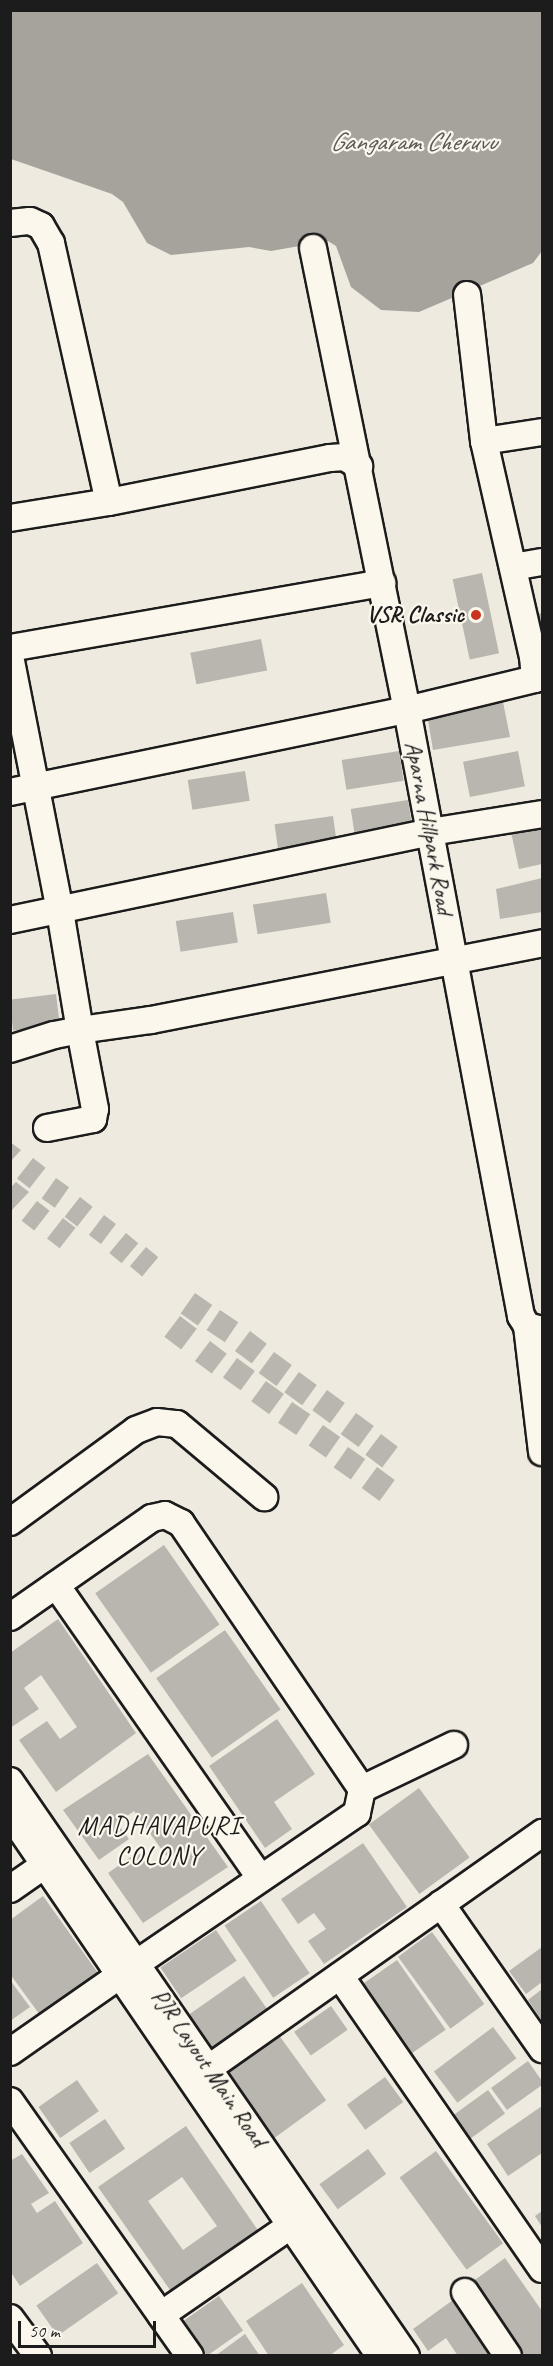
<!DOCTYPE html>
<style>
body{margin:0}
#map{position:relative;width:553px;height:2366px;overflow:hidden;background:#eeeadf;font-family:Caveat,sans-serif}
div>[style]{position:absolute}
.water>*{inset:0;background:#a6a39d}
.building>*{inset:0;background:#b9b6af;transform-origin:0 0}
.roads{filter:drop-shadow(2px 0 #1c1c1c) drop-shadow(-2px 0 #1c1c1c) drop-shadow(0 2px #1c1c1c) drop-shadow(0 -2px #1c1c1c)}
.minor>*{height:26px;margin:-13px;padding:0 13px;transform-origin:13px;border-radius:13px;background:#fbf7ec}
.dots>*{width:16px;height:16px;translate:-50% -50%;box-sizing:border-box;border:3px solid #fbf7ec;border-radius:50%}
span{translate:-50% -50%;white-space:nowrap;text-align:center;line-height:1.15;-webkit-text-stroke:4.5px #fbf7ec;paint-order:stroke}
.poi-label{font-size:24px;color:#1c1c1c;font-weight:700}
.right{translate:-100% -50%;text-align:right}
.street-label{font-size:24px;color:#1c1c1c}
.water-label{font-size:26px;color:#5a5956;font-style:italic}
.neighbourhood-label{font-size:26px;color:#1c1c1c;letter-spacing:1.5px}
.frame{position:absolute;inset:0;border:12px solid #1c1c1c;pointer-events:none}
.scale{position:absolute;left:18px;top:2321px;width:138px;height:27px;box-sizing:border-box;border:3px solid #1c1c1c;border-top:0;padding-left:8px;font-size:18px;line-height:21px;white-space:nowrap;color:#1c1c1c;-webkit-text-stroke:4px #fbf7ec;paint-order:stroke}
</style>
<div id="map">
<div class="water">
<div style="clip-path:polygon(10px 11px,542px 11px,542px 251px,533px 263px,419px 312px,381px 310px,351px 287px,336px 246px,328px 241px,271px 251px,249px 247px,171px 255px,147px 243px,123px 202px,112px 194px,11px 159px)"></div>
</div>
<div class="building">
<div style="left:482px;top:573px;width:82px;height:30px;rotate:78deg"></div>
<div style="clip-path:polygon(542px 613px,542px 635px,537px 614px)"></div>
<div style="left:261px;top:639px;width:32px;height:72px;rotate:79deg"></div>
<div style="clip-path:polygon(503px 702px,510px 737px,433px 750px,428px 720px)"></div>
<div style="left:399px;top:751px;width:30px;height:58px;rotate:81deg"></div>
<div style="left:518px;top:751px;width:36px;height:56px;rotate:79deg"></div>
<div style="left:245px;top:771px;width:30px;height:58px;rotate:81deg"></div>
<div style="left:408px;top:800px;width:30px;height:58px;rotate:81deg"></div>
<div style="left:333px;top:816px;width:30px;height:59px;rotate:82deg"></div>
<div style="clip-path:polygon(542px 827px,542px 864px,519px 869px,511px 832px)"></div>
<div style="clip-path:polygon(542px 878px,542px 912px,500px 919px,496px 889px)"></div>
<div style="left:326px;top:893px;width:30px;height:74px;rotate:81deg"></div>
<div style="left:233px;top:912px;width:31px;height:58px;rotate:81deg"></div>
<div style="left:56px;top:994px;width:31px;height:47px;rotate:83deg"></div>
<div style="clip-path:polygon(10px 1142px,21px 1150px,10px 1162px)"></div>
<div style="left:33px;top:1158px;width:16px;height:26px;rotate:38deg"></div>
<div style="left:56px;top:1178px;width:16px;height:25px;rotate:35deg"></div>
<div style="clip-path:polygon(16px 1182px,29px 1192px,10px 1212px,10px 1188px)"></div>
<div style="left:80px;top:1197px;width:16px;height:25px;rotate:38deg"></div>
<div style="left:37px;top:1201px;width:16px;height:25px;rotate:38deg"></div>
<div style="left:104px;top:1215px;width:15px;height:25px;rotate:37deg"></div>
<div style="left:63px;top:1218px;width:16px;height:26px;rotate:38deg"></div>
<div style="left:126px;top:1233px;width:16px;height:26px;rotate:40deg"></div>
<div style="left:146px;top:1247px;width:16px;height:25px;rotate:40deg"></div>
<div style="left:195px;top:1293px;width:21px;height:25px;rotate:35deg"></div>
<div style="left:220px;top:1310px;width:22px;height:24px;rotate:34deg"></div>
<div style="left:180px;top:1316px;width:21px;height:26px;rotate:37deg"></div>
<div style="left:250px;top:1331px;width:21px;height:25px;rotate:37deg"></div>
<div style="left:210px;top:1341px;width:21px;height:25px;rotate:37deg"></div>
<div style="left:274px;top:1352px;width:22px;height:26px;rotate:36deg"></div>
<div style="left:237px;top:1358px;width:22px;height:24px;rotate:36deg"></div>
<div style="left:299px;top:1372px;width:22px;height:25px;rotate:36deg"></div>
<div style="left:266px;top:1381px;width:22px;height:25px;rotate:36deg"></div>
<div style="left:327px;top:1390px;width:22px;height:25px;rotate:36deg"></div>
<div style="left:292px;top:1402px;width:22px;height:25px;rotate:34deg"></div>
<div style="left:356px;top:1413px;width:22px;height:26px;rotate:36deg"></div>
<div style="left:323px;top:1425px;width:21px;height:25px;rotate:35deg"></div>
<div style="left:381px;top:1434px;width:21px;height:26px;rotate:37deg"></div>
<div style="left:348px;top:1447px;width:21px;height:25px;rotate:35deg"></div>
<div style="left:377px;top:1467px;width:22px;height:26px;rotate:36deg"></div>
<div style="left:164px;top:1545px;width:97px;height:84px;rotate:55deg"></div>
<div style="clip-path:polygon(58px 1619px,136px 1733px,56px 1792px,19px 1740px,47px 1721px,60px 1739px,77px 1727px,41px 1675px,24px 1688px,39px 1709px,10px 1728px,10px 1653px)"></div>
<div style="left:225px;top:1630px;width:97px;height:84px;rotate:55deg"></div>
<div style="clip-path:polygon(277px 1719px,315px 1774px,274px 1802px,292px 1829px,265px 1848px,209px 1766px)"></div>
<div style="clip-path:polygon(148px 1754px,228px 1867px,143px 1923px,108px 1873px,138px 1852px,150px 1869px,167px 1857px,134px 1811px,117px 1823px,129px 1839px,99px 1860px,63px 1810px)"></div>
<div style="left:419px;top:1788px;width:86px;height:62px;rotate:54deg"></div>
<div style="clip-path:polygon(363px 1843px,407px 1907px,324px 1964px,308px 1941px,326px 1929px,314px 1913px,298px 1924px,281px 1899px)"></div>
<div style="clip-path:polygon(43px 1896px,98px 1973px,40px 2015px,10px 1974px,10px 1920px)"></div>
<div style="left:261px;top:1901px;width:87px;height:44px;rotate:56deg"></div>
<div style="left:216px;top:1930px;width:37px;height:67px;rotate:56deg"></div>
<div style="left:432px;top:1932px;width:89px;height:42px;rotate:54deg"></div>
<div style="clip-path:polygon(542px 1947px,542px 1982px,526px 1994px,509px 1971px)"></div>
<div style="left:397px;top:1960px;width:85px;height:47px;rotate:55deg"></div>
<div style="left:244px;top:1976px;width:44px;height:68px;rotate:55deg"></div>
<div style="clip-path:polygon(10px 1980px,30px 2007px,10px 2021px)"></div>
<div style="clip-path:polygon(542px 1989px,542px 2021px,528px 2000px)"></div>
<div style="left:331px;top:2006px;width:29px;height:45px;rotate:55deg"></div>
<div style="left:493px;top:2027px;width:39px;height:74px;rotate:53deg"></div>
<div style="left:278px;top:2034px;width:82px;height:70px;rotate:54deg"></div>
<div style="clip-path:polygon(528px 2061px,542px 2081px,542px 2085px,507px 2110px,491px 2088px)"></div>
<div style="left:385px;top:2077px;width:31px;height:47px;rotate:54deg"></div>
<div style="left:77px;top:2080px;width:38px;height:47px;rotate:55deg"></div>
<div style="left:488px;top:2090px;width:29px;height:46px;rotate:54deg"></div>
<div style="clip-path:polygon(542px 2106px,542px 2153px,508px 2176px,487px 2144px)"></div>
<div style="left:105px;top:2119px;width:36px;height:43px;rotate:56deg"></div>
<div style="clip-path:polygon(evenodd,186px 2126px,264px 2239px,177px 2300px,98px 2187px,186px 2126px,182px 2177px,217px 2226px,183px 2250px,148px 2201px,182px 2177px)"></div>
<div style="left:368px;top:2149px;width:31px;height:60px;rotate:54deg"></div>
<div style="left:436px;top:2151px;width:114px;height:45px;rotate:54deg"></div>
<div style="clip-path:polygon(22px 2154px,49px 2193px,31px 2204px,37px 2213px,55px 2201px,83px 2243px,20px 2286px,10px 2271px,10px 2161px)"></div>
<div style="clip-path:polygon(542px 2211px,542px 2227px,535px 2216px)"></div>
<div style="clip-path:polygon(505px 2258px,542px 2311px,542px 2356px,519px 2356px,468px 2285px)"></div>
<div style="left:97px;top:2263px;width:37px;height:74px;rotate:55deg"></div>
<div style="clip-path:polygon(302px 2283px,344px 2345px,329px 2356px,269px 2356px,246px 2321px)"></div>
<div style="left:219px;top:2296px;width:42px;height:44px;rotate:55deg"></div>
<div style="clip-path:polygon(457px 2297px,499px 2356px,458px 2356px,446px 2338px,428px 2351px,413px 2329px)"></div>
<div style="clip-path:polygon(245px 2334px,260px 2356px,215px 2356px)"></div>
</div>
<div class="roads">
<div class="minor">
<div style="left:10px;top:223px;width:20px;rotate:-6deg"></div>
<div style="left:30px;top:221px;width:12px;rotate:24deg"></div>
<div style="left:41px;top:226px;width:20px;rotate:60deg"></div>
<div style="left:51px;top:243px;width:265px;rotate:77.4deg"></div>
<div style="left:313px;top:248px;width:471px;rotate:78.5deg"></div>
<div style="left:407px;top:710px;width:617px;rotate:79.35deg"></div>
<div style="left:521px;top:1316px;width:12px;rotate:59deg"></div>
<div style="left:527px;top:1326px;width:16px;rotate:15deg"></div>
<div style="left:484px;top:441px;width:59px;rotate:-8.8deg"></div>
<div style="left:10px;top:518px;width:100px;rotate:-9.2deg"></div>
<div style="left:109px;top:502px;width:225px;rotate:-11.3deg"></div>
<div style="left:330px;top:458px;width:15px;rotate:-4deg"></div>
<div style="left:345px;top:457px;width:17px;rotate:33deg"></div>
<div style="left:513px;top:567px;width:29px;rotate:-10deg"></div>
<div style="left:10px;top:648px;width:378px;rotate:-9.9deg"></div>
<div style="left:10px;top:656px;width:260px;rotate:78.9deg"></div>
<div style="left:60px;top:911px;width:121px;rotate:80.5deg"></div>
<div style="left:80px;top:1030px;width:26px;rotate:169deg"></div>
<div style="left:54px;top:1035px;width:46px;rotate:162.3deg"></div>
<div style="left:10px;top:792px;width:405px;rotate:-11.7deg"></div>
<div style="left:407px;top:710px;width:132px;rotate:-13.6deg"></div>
<div style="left:535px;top:679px;width:22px;rotate:-95deg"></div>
<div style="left:533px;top:657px;width:221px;rotate:-102.8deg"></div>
<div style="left:484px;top:441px;width:147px;rotate:-96.6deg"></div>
<div style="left:10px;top:920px;width:429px;rotate:-11.8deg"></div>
<div style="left:430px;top:832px;width:113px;rotate:-9.1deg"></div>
<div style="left:47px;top:1128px;width:47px;rotate:-11.1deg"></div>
<div style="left:93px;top:1119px;width:10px;rotate:-79deg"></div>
<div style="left:95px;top:1109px;width:80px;rotate:-100.8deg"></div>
<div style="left:80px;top:1030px;width:72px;rotate:-8deg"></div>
<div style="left:151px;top:1020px;width:399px;rotate:-11.1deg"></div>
<div style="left:527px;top:1326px;width:127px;rotate:83.2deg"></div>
<div style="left:10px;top:1522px;width:156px;rotate:-36.1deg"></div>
<div style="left:136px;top:1430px;width:22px;rotate:-21deg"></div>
<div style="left:157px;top:1422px;width:20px;rotate:6deg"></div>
<div style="left:177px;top:1424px;width:114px;rotate:40deg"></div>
<div style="left:56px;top:1585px;width:356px;rotate:55.1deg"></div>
<div style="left:10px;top:1617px;width:173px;rotate:-34.9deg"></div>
<div style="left:152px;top:1518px;width:13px;rotate:-13deg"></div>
<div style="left:165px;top:1515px;width:18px;rotate:27deg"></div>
<div style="left:181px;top:1523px;width:322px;rotate:55.8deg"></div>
<div style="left:362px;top:1789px;width:25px;rotate:102deg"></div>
<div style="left:357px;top:1813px;width:266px;rotate:145.7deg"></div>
<div style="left:10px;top:1781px;width:698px;rotate:55.44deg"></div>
<div style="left:362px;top:1789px;width:102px;rotate:-25.6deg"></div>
<div style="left:10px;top:1814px;width:656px;rotate:55.68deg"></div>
<div style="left:10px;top:1889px;width:44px;rotate:-34.8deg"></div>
<div style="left:441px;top:1904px;width:177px;rotate:55.1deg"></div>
<div style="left:340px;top:1976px;width:356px;rotate:55.4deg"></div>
<div style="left:10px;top:2052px;width:136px;rotate:-34.9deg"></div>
<div style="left:209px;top:2068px;width:408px;rotate:-35.2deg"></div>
<div style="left:10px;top:2101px;width:312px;rotate:54.8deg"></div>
<div style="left:465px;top:2292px;width:77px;rotate:56.1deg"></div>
<div style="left:161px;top:2315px;width:157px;rotate:-34.6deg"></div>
<div style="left:10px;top:2318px;width:47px;rotate:53.6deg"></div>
</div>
</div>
<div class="dots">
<div style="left:476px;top:615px;background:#c8321e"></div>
</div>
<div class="poi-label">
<span class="right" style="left:464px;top:615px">VSR Classic</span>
</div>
<div class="street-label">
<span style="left:429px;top:828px;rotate:79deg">Aparna Hillpark Road</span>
<span style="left:209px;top:2068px;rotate:56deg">PJR Layout Main Road</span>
</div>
<div class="water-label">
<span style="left:413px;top:142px">Gangaram Cheruvu</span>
</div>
<div class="neighbourhood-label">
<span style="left:159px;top:1841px">MADHAVAPURI<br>COLONY</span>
</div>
<div class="frame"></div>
<div class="scale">50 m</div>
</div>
